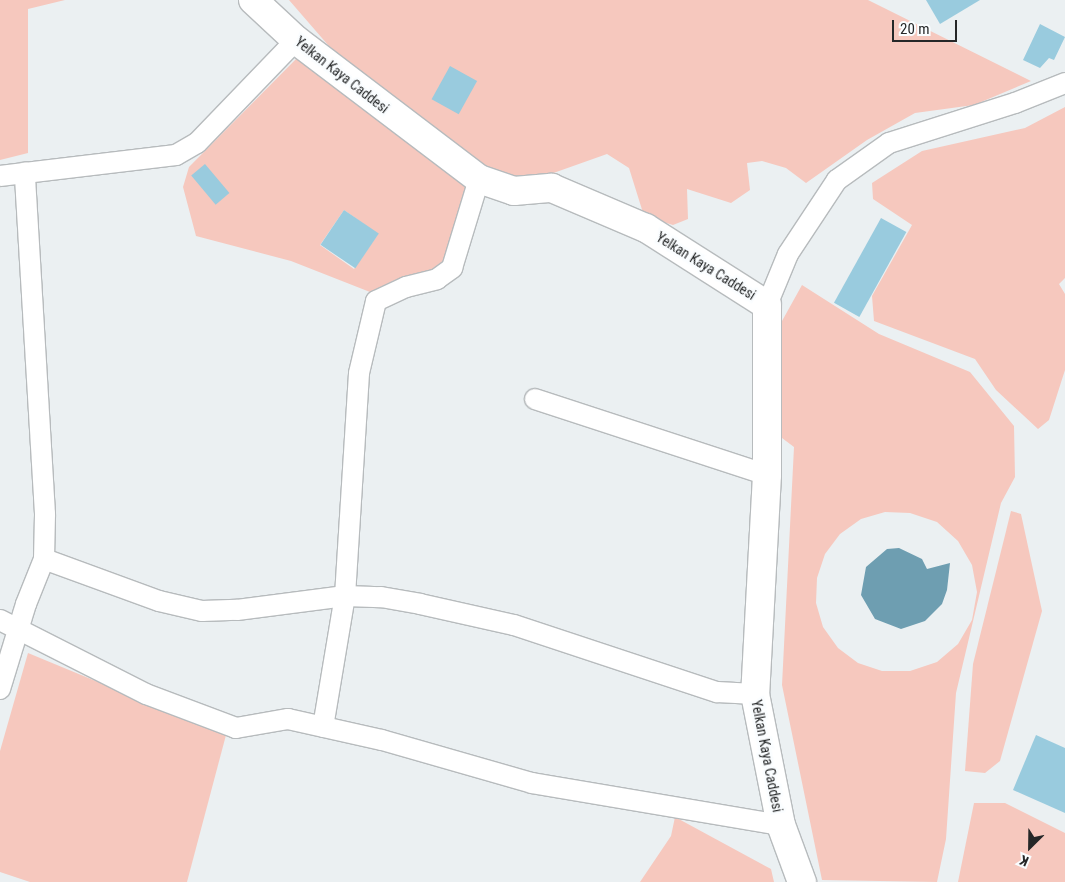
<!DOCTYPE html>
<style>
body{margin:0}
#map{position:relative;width:1065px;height:882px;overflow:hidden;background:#ebf0f2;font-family:"Roboto Condensed",sans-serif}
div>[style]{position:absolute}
.green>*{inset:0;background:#f6c8be}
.water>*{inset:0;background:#6e9eb1}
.building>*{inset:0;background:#99cbde;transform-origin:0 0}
.roads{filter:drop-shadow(1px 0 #b7bbbd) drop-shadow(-1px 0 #b7bbbd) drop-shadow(0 1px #b7bbbd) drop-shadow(0 -1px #b7bbbd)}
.street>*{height:20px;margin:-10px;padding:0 10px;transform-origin:10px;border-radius:10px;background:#fff}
.secondary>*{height:28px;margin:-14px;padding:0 14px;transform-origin:14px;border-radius:14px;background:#fff}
span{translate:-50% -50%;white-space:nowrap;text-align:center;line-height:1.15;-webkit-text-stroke:5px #fafdff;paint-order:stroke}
.street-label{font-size:14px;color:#252728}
.north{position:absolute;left:1005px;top:822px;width:50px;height:50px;-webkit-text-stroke:4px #fafdff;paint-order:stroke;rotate:203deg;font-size:14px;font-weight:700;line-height:20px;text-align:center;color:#252728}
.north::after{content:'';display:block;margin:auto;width:18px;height:22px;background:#252728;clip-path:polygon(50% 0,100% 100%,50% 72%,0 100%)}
.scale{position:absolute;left:892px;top:20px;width:65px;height:22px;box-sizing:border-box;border:2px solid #252728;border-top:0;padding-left:6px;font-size:15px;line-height:18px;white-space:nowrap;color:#252728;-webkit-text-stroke:4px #fafdff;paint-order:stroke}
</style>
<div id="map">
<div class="green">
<div style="clip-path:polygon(0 0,65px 0,28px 9px,28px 153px,0 160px)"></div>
<div style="clip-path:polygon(289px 0,868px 0,1031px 81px,974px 105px,915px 113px,867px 140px,806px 183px,786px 168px,762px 161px,747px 163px,750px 190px,731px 203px,687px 189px,688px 219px,673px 225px,644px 216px,629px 168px,607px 154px,545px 176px,502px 177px,477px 168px,341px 60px)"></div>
<div style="clip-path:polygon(evenodd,300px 55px,470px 182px,444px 260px,432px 270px,395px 280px,370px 292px,291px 261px,196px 236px,183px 187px,189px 167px,300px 55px,344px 210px,378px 234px,354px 269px,320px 245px,344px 210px)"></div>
<div style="clip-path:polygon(1065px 107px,1065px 278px,1059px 284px,1065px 294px,1065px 370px,1049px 420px,1038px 429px,996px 390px,975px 359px,874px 321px,872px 296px,912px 225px,873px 199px,872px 183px,922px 151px,1025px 128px)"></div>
<div style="clip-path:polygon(evenodd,802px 285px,879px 334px,970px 372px,1014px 426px,1015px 477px,1001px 503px,956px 693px,946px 839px,937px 882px,822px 880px,782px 685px,794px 447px,782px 438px,782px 321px,802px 285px,885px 512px,910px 513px,937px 522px,958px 541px,972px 565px,977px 592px,972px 620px,958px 644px,937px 662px,910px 671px,882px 671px,858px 663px,838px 648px,823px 627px,816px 603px,817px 578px,825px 554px,840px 534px,861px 519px,885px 512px)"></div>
<div style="clip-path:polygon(1011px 511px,1021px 514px,1042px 611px,1000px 761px,985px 773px,965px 771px,973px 664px)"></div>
<div style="clip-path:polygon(28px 653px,226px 735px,187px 882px,30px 882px,0 872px,0 751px)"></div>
<div style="clip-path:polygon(974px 803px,1005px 803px,1065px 833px,1065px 882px,958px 882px)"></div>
<div style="clip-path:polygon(675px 817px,771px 869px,774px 882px,640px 882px,671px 836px)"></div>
</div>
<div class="water">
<div style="clip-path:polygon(899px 548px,922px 559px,927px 569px,950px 563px,947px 590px,942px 604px,925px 621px,901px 629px,875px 619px,861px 595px,866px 567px,887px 549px)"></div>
</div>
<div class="building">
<div style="clip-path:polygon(926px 0,980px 0,940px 24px)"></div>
<div style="clip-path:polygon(1040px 24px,1065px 37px,1054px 60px,1049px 58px,1040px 68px,1023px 60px)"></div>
<div style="left:450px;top:66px;width:31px;height:38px;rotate:29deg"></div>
<div style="left:205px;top:164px;width:38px;height:18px;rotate:50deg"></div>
<div style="left:344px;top:210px;width:42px;height:42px;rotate:34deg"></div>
<div style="left:881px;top:218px;width:29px;height:97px;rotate:29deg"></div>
<div style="clip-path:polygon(1036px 735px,1065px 748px,1065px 813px,1013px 790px)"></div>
</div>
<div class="roads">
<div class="street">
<div style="left:0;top:176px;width:25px;rotate:-7deg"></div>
<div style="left:767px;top:305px;width:55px;rotate:-67.6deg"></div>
<div style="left:788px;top:254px;width:89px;rotate:-56.5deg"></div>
<div style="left:837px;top:180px;width:64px;rotate:-35.4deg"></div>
<div style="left:889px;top:143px;width:132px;rotate:-17.6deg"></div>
<div style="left:1015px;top:103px;width:54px;rotate:-21.8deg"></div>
<div style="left:535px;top:399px;width:244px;rotate:18.1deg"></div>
<div style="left:44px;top:559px;width:122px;rotate:20.1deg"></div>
<div style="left:159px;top:601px;width:44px;rotate:13.1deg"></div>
<div style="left:202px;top:611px;width:35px;rotate:-2deg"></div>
<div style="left:237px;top:610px;width:109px;rotate:-7.4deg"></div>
<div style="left:345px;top:596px;width:36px;rotate:2deg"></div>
<div style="left:381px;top:597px;width:40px;rotate:10deg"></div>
<div style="left:420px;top:604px;width:96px;rotate:12.6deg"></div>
<div style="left:514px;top:625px;width:214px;rotate:18.3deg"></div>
<div style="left:717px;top:692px;width:38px;rotate:3deg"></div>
<div style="left:0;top:620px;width:164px;rotate:26.9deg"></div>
<div style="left:146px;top:694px;width:96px;rotate:20.7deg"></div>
<div style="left:236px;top:728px;width:53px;rotate:-9.8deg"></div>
<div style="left:288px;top:719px;width:96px;rotate:12.6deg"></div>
<div style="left:382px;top:740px;width:156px;rotate:16deg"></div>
<div style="left:532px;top:783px;width:253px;rotate:9.6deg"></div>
<div style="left:0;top:689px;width:89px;rotate:-73deg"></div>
<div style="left:26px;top:604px;width:48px;rotate:-68.2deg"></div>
<div style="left:44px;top:559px;width:45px;rotate:-88.7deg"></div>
<div style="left:45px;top:514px;width:342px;rotate:-93.4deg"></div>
<div style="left:25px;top:173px;width:152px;rotate:-6.8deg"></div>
<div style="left:176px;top:155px;width:24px;rotate:-30deg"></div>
<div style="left:197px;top:143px;width:143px;rotate:-46.1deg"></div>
<div style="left:323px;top:727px;width:133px;rotate:-80.5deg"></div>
<div style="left:345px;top:596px;width:223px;rotate:-86.4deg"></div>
<div style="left:359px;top:373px;width:74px;rotate:-76.7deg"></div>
<div style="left:376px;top:301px;width:33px;rotate:-25deg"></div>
<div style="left:406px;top:287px;width:32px;rotate:-14deg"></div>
<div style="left:437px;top:279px;width:19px;rotate:-36deg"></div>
<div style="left:452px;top:268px;width:93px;rotate:-73.1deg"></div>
</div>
<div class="secondary">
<div style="left:253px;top:0;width:59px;rotate:42.9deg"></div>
<div style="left:296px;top:40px;width:230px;rotate:37.2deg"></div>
<div style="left:479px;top:179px;width:37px;rotate:19deg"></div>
<div style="left:514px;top:191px;width:38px;rotate:-5deg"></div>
<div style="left:552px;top:188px;width:102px;rotate:23.1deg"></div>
<div style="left:646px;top:228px;width:143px;rotate:32.5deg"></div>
<div style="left:767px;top:305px;width:170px;rotate:90deg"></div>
<div style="left:767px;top:475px;width:219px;rotate:93.1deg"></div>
<div style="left:755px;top:694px;width:134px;rotate:78.8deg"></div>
<div style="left:781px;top:825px;width:61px;rotate:69.8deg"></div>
</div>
</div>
<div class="street-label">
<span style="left:342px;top:75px;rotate:38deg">Yelkan Kaya Caddesi</span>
<span style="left:706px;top:266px;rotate:32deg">Yelkan Kaya Caddesi</span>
<span style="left:767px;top:756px;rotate:79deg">Yelkan Kaya Caddesi</span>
</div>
<div class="north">K</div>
<div class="scale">20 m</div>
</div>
